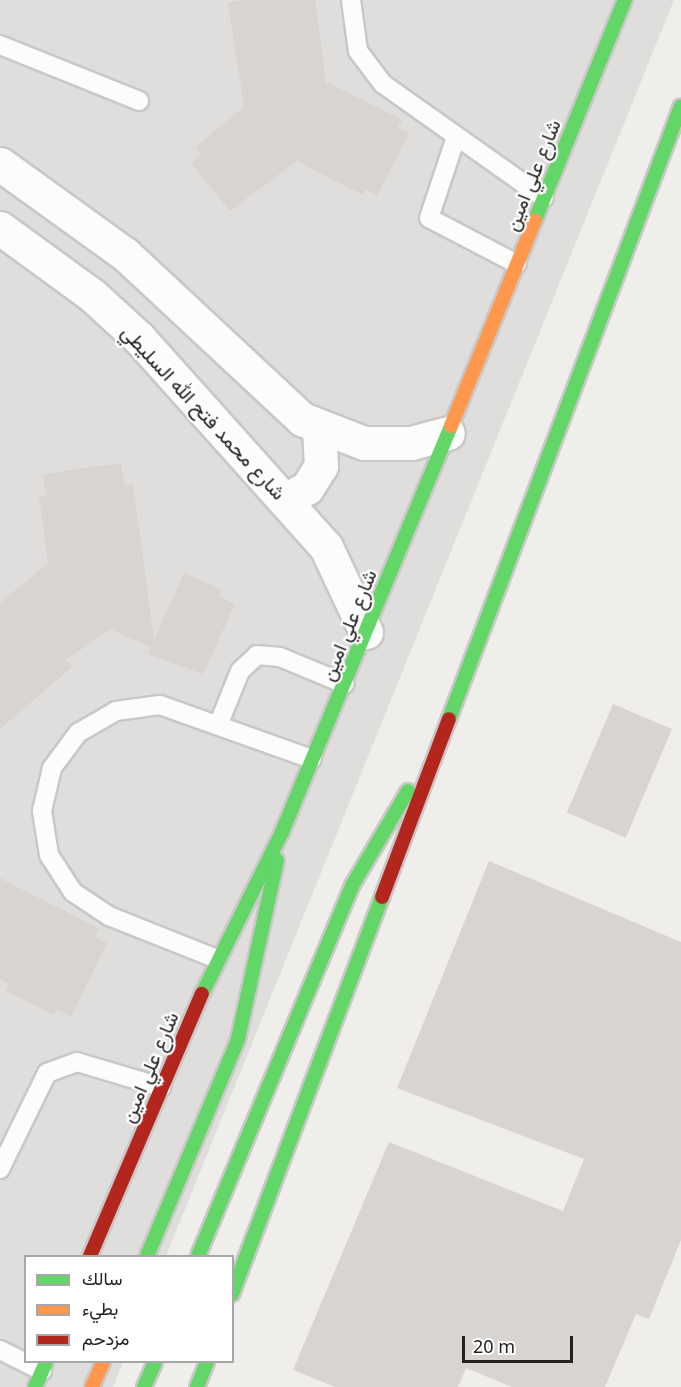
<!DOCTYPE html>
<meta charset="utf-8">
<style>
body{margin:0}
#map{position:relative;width:681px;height:1387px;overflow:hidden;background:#f0eeeb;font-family:"Noto Sans",Vazirmatn,sans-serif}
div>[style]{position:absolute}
.residential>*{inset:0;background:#dfdedc}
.building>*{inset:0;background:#d7d4d2;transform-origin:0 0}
.roads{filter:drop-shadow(2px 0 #c9c8c7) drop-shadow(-2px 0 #c9c8c7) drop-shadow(0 2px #c9c8c7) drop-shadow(0 -2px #c9c8c7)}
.lane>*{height:18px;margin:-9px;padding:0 9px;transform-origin:9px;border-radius:9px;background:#fdfcfc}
.street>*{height:33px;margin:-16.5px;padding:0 16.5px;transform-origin:16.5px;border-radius:16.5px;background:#fdfcfc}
.fast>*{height:14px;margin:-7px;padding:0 7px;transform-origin:7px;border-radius:7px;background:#63d668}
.slow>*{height:14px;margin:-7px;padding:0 7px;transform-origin:7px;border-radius:7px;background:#ff974d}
.jam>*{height:14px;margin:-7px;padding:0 7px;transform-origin:7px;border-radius:7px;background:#b3261e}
span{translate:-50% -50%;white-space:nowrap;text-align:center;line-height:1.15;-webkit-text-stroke:4.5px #fff;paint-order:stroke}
.street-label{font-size:20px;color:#222}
.legend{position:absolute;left:24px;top:1255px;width:210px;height:108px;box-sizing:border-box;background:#fff;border:2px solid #a7a7a7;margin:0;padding:8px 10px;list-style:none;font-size:18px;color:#222}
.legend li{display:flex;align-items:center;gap:12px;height:30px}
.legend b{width:30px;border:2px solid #a7a7a7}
.scale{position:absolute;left:462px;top:1336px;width:111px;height:27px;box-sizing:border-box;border:3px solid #222;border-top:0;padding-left:8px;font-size:18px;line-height:21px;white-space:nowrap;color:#222;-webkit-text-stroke:4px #fff;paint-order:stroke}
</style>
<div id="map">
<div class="residential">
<div style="clip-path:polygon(0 0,674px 0,166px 1256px,26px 1256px,26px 1362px,123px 1362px,113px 1387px,0 1387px)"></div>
</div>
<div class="building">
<div style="clip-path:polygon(244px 0,315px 0,326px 82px,402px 120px,398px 128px,409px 133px,377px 195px,365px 189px,363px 195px,297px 161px,230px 211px,191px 163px,201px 154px,195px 147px,244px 107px,228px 3px)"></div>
<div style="clip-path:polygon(121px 463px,124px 486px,133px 484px,154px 640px,184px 573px,222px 590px,218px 596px,235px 604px,203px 674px,148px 654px,150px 647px,110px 629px,66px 660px,72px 667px,0 729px,0 603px,48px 563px,39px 497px,46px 496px,43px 474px)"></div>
<div style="left:613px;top:704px;width:64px;height:118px;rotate:23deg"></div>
<div style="clip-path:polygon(489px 861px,681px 942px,681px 1240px,649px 1319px,636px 1314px,605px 1387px,512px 1387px,466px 1368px,458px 1387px,335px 1387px,293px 1370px,389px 1142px,563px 1211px,584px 1159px,397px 1088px)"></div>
<div style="clip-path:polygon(0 878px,99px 929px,95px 937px,107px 943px,71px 1016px,57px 1009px,54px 1015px,6px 991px,9px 984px,0 979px)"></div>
</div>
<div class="roads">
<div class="lane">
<div style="left:351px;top:0;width:51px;rotate:82.2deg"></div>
<div style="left:358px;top:51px;width:41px;rotate:52.9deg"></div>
<div style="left:383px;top:84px;width:197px;rotate:35.3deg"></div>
<div style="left:0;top:45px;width:150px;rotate:21.9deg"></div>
<div style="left:456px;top:137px;width:85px;rotate:108.4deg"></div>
<div style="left:429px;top:218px;width:99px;rotate:27.6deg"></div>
<div style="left:219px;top:723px;width:56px;rotate:-68deg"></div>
<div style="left:240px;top:671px;width:23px;rotate:-43deg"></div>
<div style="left:257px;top:655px;width:23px;rotate:5deg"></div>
<div style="left:280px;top:657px;width:70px;rotate:22.6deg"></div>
<div style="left:217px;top:959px;width:116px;rotate:-158.3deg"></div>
<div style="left:109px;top:916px;width:43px;rotate:-146.3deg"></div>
<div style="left:73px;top:892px;width:44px;rotate:-123deg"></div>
<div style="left:49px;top:855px;width:45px;rotate:-99deg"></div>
<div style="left:42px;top:811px;width:44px;rotate:-76.9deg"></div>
<div style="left:52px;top:768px;width:44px;rotate:-53.4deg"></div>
<div style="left:78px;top:733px;width:44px;rotate:-30.1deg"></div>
<div style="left:116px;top:711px;width:44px;rotate:-7.8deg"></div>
<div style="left:160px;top:705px;width:161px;rotate:19.6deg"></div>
<div style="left:0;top:1169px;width:107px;rotate:-63.9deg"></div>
<div style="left:47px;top:1073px;width:32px;rotate:-20deg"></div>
<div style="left:77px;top:1062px;width:88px;rotate:16.6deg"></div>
<div style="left:0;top:1350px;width:47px;rotate:26.6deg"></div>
</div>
<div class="street">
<div style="left:0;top:164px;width:154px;rotate:35.8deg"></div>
<div style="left:125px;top:254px;width:242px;rotate:43deg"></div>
<div style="left:302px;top:419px;width:66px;rotate:21.2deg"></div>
<div style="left:364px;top:443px;width:47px"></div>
<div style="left:411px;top:443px;width:38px;rotate:-15deg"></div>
<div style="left:0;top:228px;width:114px;rotate:36.1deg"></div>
<div style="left:92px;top:295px;width:64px;rotate:42.5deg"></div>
<div style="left:139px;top:338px;width:280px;rotate:48.2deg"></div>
<div style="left:326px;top:547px;width:94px;rotate:64.8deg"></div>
<div style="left:285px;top:500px;width:25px;rotate:-29deg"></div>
<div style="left:307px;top:488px;width:26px;rotate:-58deg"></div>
<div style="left:321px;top:466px;width:37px;rotate:-93deg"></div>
</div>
<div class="fast">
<div style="left:535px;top:220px;width:238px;rotate:-67.8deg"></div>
<div style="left:449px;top:719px;width:655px;rotate:-69.27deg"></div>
<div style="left:202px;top:994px;width:181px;rotate:-63.7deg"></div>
<div style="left:282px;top:832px;width:440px;rotate:-67.4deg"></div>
<div style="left:147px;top:1256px;width:235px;rotate:-67.2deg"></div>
<div style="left:238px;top:1039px;width:183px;rotate:-77.7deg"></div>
<div style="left:198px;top:1256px;width:403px;rotate:-67.4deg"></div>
<div style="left:353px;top:884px;width:108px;rotate:-59.4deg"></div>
<div style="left:232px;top:1294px;width:424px;rotate:-69.3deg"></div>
<div style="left:35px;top:1387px;width:27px;rotate:-66deg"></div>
<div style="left:144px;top:1387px;width:27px;rotate:-66deg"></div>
<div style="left:197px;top:1387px;width:27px;rotate:-68deg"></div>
</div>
<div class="slow">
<div style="left:451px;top:426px;width:222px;rotate:-67.8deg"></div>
<div style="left:92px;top:1387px;width:27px;rotate:-66deg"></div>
</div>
<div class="jam">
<div style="left:382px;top:897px;width:190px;rotate:-69.4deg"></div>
<div style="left:90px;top:1256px;width:285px;rotate:-66.9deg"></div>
</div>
</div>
<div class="street-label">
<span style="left:532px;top:175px;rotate:-68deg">شارع علي امين</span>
<span style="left:204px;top:412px;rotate:47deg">شارع محمد فتح الله السليطي</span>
<span style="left:348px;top:625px;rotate:-68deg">شارع علي امين</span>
<span style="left:149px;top:1067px;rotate:-67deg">شارع علي امين</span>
</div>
<ul class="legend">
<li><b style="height:8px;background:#63d668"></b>سالك</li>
<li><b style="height:8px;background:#ff974d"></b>بطيء</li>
<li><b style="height:8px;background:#b3261e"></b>مزدحم</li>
</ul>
<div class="scale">20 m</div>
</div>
